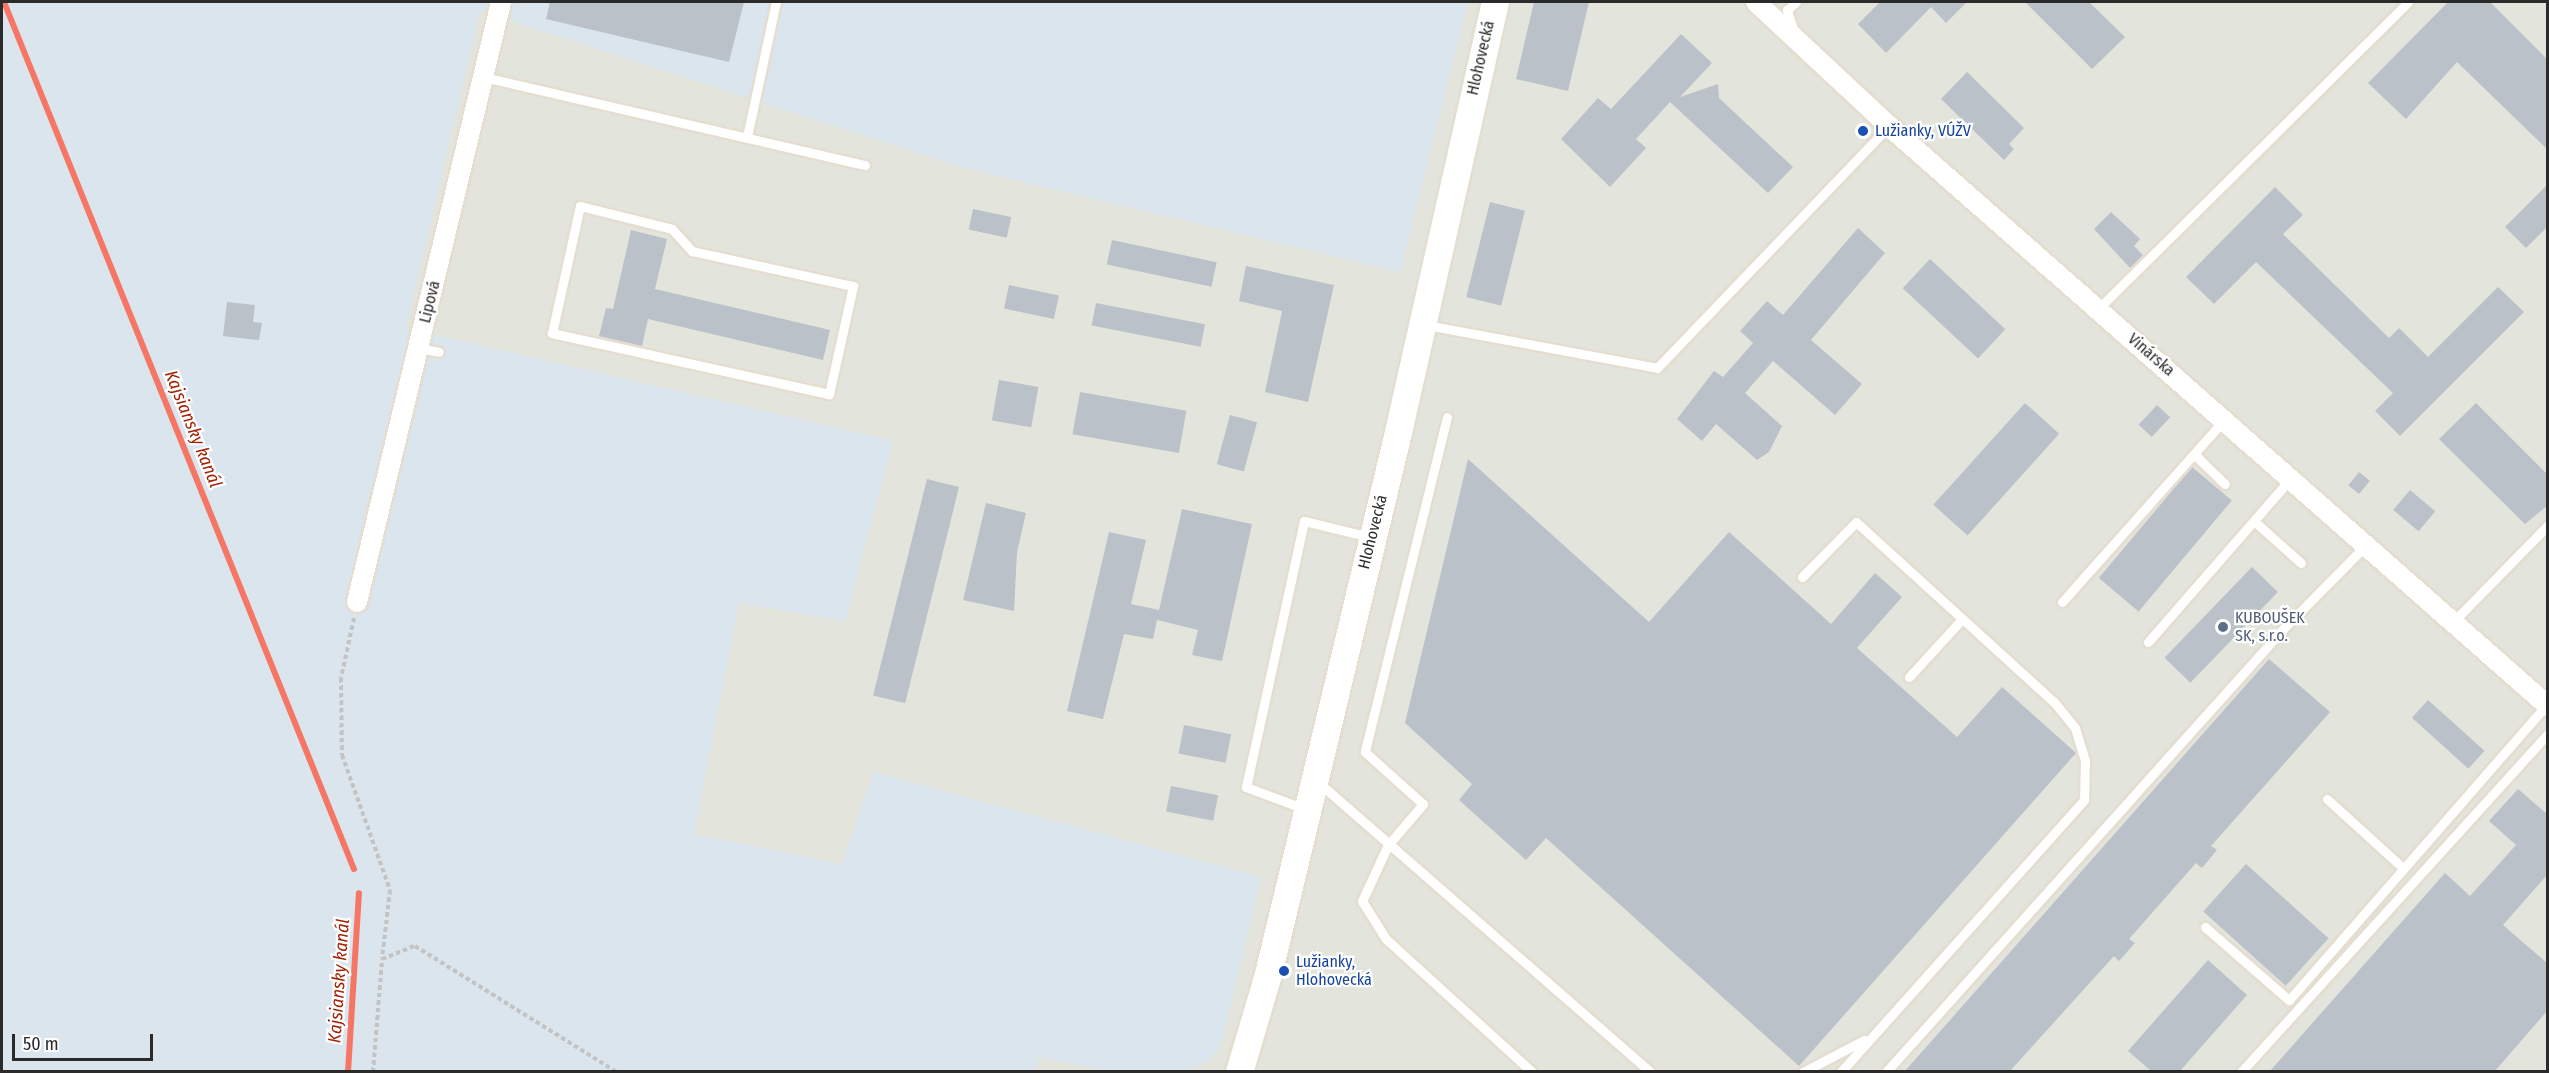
<!DOCTYPE html>
<meta charset="utf-8">
<style>
body{margin:0}
#map{position:relative;width:2549px;height:1073px;overflow:hidden;background:#dae5ed;font-family:"Fira Sans Condensed",sans-serif}
div>[style]{position:absolute}
.industrial>*{inset:0;background:#e3e5dc}
.stream>*{height:6px;margin:-3px;padding:0 3px;transform-origin:3px;border-radius:3px;background:#f67666}
.building>*{inset:0;background:#bac1c8;transform-origin:0 0}
.path>*{height:4px;margin-top:-2px;transform-origin:0;background:repeating-linear-gradient(90deg,#c3c3c3 0 4.5px,transparent 0 7.5px)}
.roads{filter:drop-shadow(2px 0 #e4ddd0) drop-shadow(-2px 0 #e4ddd0) drop-shadow(0 2px #e4ddd0) drop-shadow(0 -2px #e4ddd0)}
.lane>*{height:9px;margin:-4.5px;padding:0 4.5px;transform-origin:4.5px;border-radius:4.5px;background:#fff}
.street>*{height:20px;margin:-10px;padding:0 10px;transform-origin:10px;border-radius:10px;background:#fff}
.secondary>*{height:27px;margin:-13.5px;padding:0 13.5px;transform-origin:13.5px;border-radius:13.5px;background:#fff}
.dots>*{width:16px;height:16px;translate:-50% -50%;box-sizing:border-box;border:3px solid #fff;border-radius:50%}
span{translate:-50% -50%;white-space:nowrap;text-align:center;line-height:1.15;-webkit-text-stroke:4.5px #fff;paint-order:stroke}
.street-label{font-size:16px;color:#2a2a2a}
.transit-label{font-size:16px;color:#164399}
.left{translate:0 -50%;text-align:left}
.service-label{font-size:16px;color:#4e5e75}
.water-label{font-size:18px;color:#a22205;font-style:italic}
.frame{position:absolute;inset:0;border:3px solid #2a2a2a;pointer-events:none}
.scale{position:absolute;left:12px;top:1034px;width:141px;height:27px;box-sizing:border-box;border:3px solid #2a2a2a;border-top:0;padding-left:8px;font-size:18px;line-height:21px;white-space:nowrap;color:#2a2a2a;-webkit-text-stroke:4px #fff;paint-order:stroke}
</style>
<div id="map">
<div class="industrial">
<div style="clip-path:polygon(1468px 2px,2547px 2px,2547px 1071px,1182px 1071px,1206px 1063px,1221px 1046px,1261px 877px,873px 772px,842px 864px,694px 834px,739px 603px,845px 621px,893px 441px,406px 328px,480px 11px,961px 167px,1400px 272px)"></div>
<div style="clip-path:polygon(1039px 1057px,1106px 1071px,1036px 1071px)"></div>
</div>
<div class="stream">
<div style="left:4px;top:2px;width:935px;rotate:68.02deg"></div>
<div style="left:348px;top:1072px;width:179px;rotate:-86.5deg"></div>
</div>
<div class="building">
<div style="clip-path:polygon(550px 2px,744px 2px,729px 62px,546px 19px)"></div>
<div style="clip-path:polygon(1534px 2px,1589px 2px,1568px 91px,1516px 79px)"></div>
<div style="clip-path:polygon(1880px 2px,1967px 2px,1946px 23px,1931px 7px,1886px 53px,1858px 24px)"></div>
<div style="clip-path:polygon(2025px 2px,2089px 2px,2125px 37px,2092px 69px)"></div>
<div style="clip-path:polygon(2448px 2px,2490px 2px,2547px 59px,2547px 149px,2457px 62px,2406px 119px,2368px 83px)"></div>
<div style="clip-path:polygon(1681px 34px,1712px 63px,1680px 97px,1718px 84px,1719px 98px,1793px 167px,1768px 193px,1670px 102px,1636px 139px,1646px 148px,1610px 187px,1561px 139px,1598px 98px,1611px 109px)"></div>
<div style="clip-path:polygon(1967px 72px,2024px 128px,2009px 144px,2014px 149px,2004px 160px,1941px 99px)"></div>
<div style="clip-path:polygon(2547px 185px,2547px 227px,2526px 248px,2505px 227px)"></div>
<div style="clip-path:polygon(2275px 187px,2303px 215px,2283px 234px,2389px 338px,2399px 328px,2428px 357px,2498px 287px,2524px 312px,2400px 436px,2375px 411px,2393px 393px,2256px 262px,2214px 304px,2186px 277px)"></div>
<div style="left:1490px;top:202px;width:36px;height:98px;rotate:14deg"></div>
<div style="left:973px;top:209px;width:39px;height:21px;rotate:12deg"></div>
<div style="clip-path:polygon(2111px 212px,2140px 239px,2134px 246px,2143px 255px,2130px 268px,2094px 229px)"></div>
<div style="clip-path:polygon(1858px 228px,1885px 253px,1811px 340px,1862px 384px,1835px 415px,1773px 361px,1745px 393px,1782px 426px,1769px 452px,1757px 460px,1716px 424px,1702px 441px,1677px 419px,1714px 371px,1723px 377px,1753px 343px,1740px 331px,1767px 301px,1783px 315px)"></div>
<div style="clip-path:polygon(631px 230px,667px 239px,655px 289px,830px 330px,823px 360px,648px 319px,642px 346px,599px 336px,606px 308px,613px 309px)"></div>
<div style="left:1112px;top:240px;width:107px;height:25px;rotate:12deg"></div>
<div style="left:1930px;top:259px;width:103px;height:40px;rotate:43deg"></div>
<div style="clip-path:polygon(1246px 266px,1334px 285px,1308px 402px,1265px 392px,1282px 311px,1239px 301px)"></div>
<div style="left:1009px;top:285px;width:51px;height:24px;rotate:12deg"></div>
<div style="clip-path:polygon(227px 302px,255px 305px,253px 322px,262px 323px,259px 340px,223px 336px)"></div>
<div style="left:1096px;top:303px;width:111px;height:23px;rotate:11deg"></div>
<div style="left:999px;top:380px;width:40px;height:41px;rotate:10deg"></div>
<div style="left:1080px;top:392px;width:108px;height:43px;rotate:10deg"></div>
<div style="left:2025px;top:403px;width:46px;height:137px;rotate:42deg"></div>
<div style="clip-path:polygon(2476px 403px,2547px 474px,2547px 506px,2525px 524px,2439px 439px)"></div>
<div style="left:2157px;top:405px;width:18px;height:27px;rotate:43deg"></div>
<div style="left:1230px;top:415px;width:28px;height:51px;rotate:15deg"></div>
<div style="clip-path:polygon(1468px 459px,1649px 622px,1729px 532px,1831px 624px,1875px 573px,1902px 597px,1857px 648px,1930px 713px,1957px 737px,2002px 687px,2076px 753px,1799px 1066px,1546px 838px,1526px 860px,1459px 800px,1472px 784px,1405px 723px)"></div>
<div style="left:2192px;top:467px;width:52px;height:145px;rotate:40deg"></div>
<div style="left:2359px;top:472px;width:14px;height:17px;rotate:39deg"></div>
<div style="left:927px;top:479px;width:33px;height:223px;rotate:14deg"></div>
<div style="left:2410px;top:490px;width:33px;height:26px;rotate:40deg"></div>
<div style="clip-path:polygon(986px 503px,1026px 513px,1017px 552px,1014px 611px,963px 600px)"></div>
<div style="clip-path:polygon(1182px 509px,1252px 524px,1222px 661px,1192px 655px,1198px 630px,1157px 620px,1153px 639px,1124px 634px,1103px 719px,1067px 711px,1109px 532px,1146px 540px,1131px 604px,1159px 610px)"></div>
<div style="left:2252px;top:567px;width:36px;height:126px;rotate:44deg"></div>
<div style="clip-path:polygon(2269px 659px,2330px 712px,2211px 846px,2217px 850px,2202px 868px,2196px 863px,2129px 939px,2135px 943px,2119px 961px,2114px 956px,2010px 1071px,1905px 1071px)"></div>
<div style="left:2428px;top:700px;width:76px;height:24px;rotate:42deg"></div>
<div style="left:1184px;top:725px;width:48px;height:29px;rotate:11deg"></div>
<div style="left:1171px;top:786px;width:48px;height:26px;rotate:11deg"></div>
<div style="clip-path:polygon(2518px 789px,2547px 814px,2547px 875px,2503px 925px,2547px 963px,2547px 1011px,2495px 1071px,2270px 1071px,2445px 873px,2470px 896px,2516px 845px,2489px 821px)"></div>
<div style="left:2246px;top:864px;width:111px;height:64px;rotate:42deg"></div>
<div style="clip-path:polygon(2208px 960px,2247px 995px,2180px 1071px,2151px 1071px,2128px 1051px)"></div>
</div>
<div class="path">
<div style="left:354px;top:618px;width:61px;rotate:102.2deg"></div>
<div style="left:341px;top:678px;width:77px;rotate:89.3deg"></div>
<div style="left:342px;top:755px;width:143px;rotate:70.4deg"></div>
<div style="left:390px;top:890px;width:69px;rotate:96.6deg"></div>
<div style="left:373px;top:1072px;width:113px;rotate:-85.4deg"></div>
<div style="left:382px;top:959px;width:35px;rotate:-22deg"></div>
<div style="left:415px;top:946px;width:238px;rotate:32deg"></div>
</div>
<div class="roads">
<div class="lane">
<div style="left:1794px;top:32px;width:23px;rotate:-108deg"></div>
<div style="left:1787px;top:10px;width:12px;rotate:-42deg"></div>
<div style="left:483px;top:77px;width:392px;rotate:13deg"></div>
<div style="left:747px;top:137px;width:138px;rotate:-77.9deg"></div>
<div style="left:580px;top:206px;width:95px;rotate:14deg"></div>
<div style="left:672px;top:229px;width:30px;rotate:48deg"></div>
<div style="left:692px;top:251px;width:165px;rotate:12.3deg"></div>
<div style="left:853px;top:286px;width:111px;rotate:102.5deg"></div>
<div style="left:829px;top:394px;width:284px;rotate:-167.6deg"></div>
<div style="left:552px;top:333px;width:130px;rotate:-77.6deg"></div>
<div style="left:2098px;top:309px;width:436px;rotate:-44.7deg"></div>
<div style="left:1426px;top:325px;width:235px;rotate:10.5deg"></div>
<div style="left:1657px;top:368px;width:335px;rotate:-46.2deg"></div>
<div style="left:419px;top:348px;width:20px;rotate:11deg"></div>
<div style="left:1447px;top:417px;width:345px;rotate:103.8deg"></div>
<div style="left:1365px;top:752px;width:78px;rotate:41.9deg"></div>
<div style="left:1423px;top:804px;width:54px;rotate:130.5deg"></div>
<div style="left:1388px;top:845px;width:62px;rotate:114.9deg"></div>
<div style="left:1362px;top:901px;width:45px;rotate:57.7deg"></div>
<div style="left:1386px;top:939px;width:197px;rotate:42.3deg"></div>
<div style="left:2194px;top:454px;width:43px;rotate:44.1deg"></div>
<div style="left:2254px;top:521px;width:63px;rotate:41.8deg"></div>
<div style="left:1802px;top:577px;width:77px;rotate:-45.5deg"></div>
<div style="left:1856px;top:522px;width:268px;rotate:42.3deg"></div>
<div style="left:2054px;top:702px;width:33px;rotate:51deg"></div>
<div style="left:2075px;top:728px;width:34px;rotate:73deg"></div>
<div style="left:2085px;top:760px;width:40px;rotate:91.4deg"></div>
<div style="left:2084px;top:800px;width:365px;rotate:131.8deg"></div>
<div style="left:2062px;top:602px;width:245px;rotate:-48.3deg"></div>
<div style="left:2455px;top:620px;width:133px;rotate:-45.6deg"></div>
<div style="left:2148px;top:642px;width:218px;rotate:-48.9deg"></div>
<div style="left:1909px;top:677px;width:79px;rotate:-47.6deg"></div>
<div style="left:1318px;top:782px;width:441px;rotate:41.1deg"></div>
<div style="left:2327px;top:799px;width:103px;rotate:42.2deg"></div>
<div style="left:1305px;top:809px;width:63px;rotate:-159.6deg"></div>
<div style="left:1246px;top:787px;width:272px;rotate:-77.7deg"></div>
<div style="left:1304px;top:521px;width:68px;rotate:13.6deg"></div>
<div style="left:2205px;top:927px;width:111px;rotate:41deg"></div>
<div style="left:2289px;top:1000px;width:391px;rotate:-48.9deg"></div>
<div style="left:1803px;top:1072px;width:69px;rotate:-27.7deg"></div>
<div style="left:1886px;top:1072px;width:595px;rotate:-48.13deg"></div>
<div style="left:2283px;top:629px;width:120px;rotate:-45.3deg"></div>
<div style="left:2241px;top:1072px;width:457px;rotate:-47.8deg"></div>
</div>
<div class="street">
<div style="left:1756px;top:2px;width:182px;rotate:43deg"></div>
<div style="left:1889px;top:126px;width:878px;rotate:41.35deg"></div>
<div style="left:357px;top:602px;width:617px;rotate:-76.5deg"></div>
</div>
<div class="secondary">
<div style="left:1239px;top:1072px;width:102px;rotate:-73.5deg"></div>
<div style="left:1268px;top:974px;width:557px;rotate:-76.51deg"></div>
<div style="left:1398px;top:432px;width:441px;rotate:-77.3deg"></div>
</div>
</div>
<div class="dots">
<div style="left:1863px;top:131px;background:#1a4fb4"></div>
<div style="left:2223px;top:627px;background:#5c6f8a"></div>
<div style="left:1284px;top:971px;background:#1a4fb4"></div>
</div>
<div class="street-label">
<span style="left:1481px;top:58px;rotate:-77deg">Hlohovecká</span>
<span style="left:430px;top:302px;rotate:-76deg">Lipová</span>
<span style="left:2151px;top:355px;rotate:41deg">Vinárska</span>
<span style="left:1373px;top:532px;rotate:-76deg">Hlohovecká</span>
</div>
<div class="transit-label">
<span class="left" style="left:1875px;top:131px">Lužianky, VÚŽV</span>
<span class="left" style="left:1296px;top:971px">Lužianky,<br>Hlohovecká</span>
</div>
<div class="service-label">
<span class="left" style="left:2235px;top:627px">KUBOUŠEK<br>SK, s.r.o.</span>
</div>
<div class="water-label">
<span style="left:193px;top:429px;rotate:68deg">Kajsiansky kanál</span>
<span style="left:339px;top:981px;rotate:-86deg">Kajsiansky kanál</span>
</div>
<div class="frame"></div>
<div class="scale">50 m</div>
</div>
